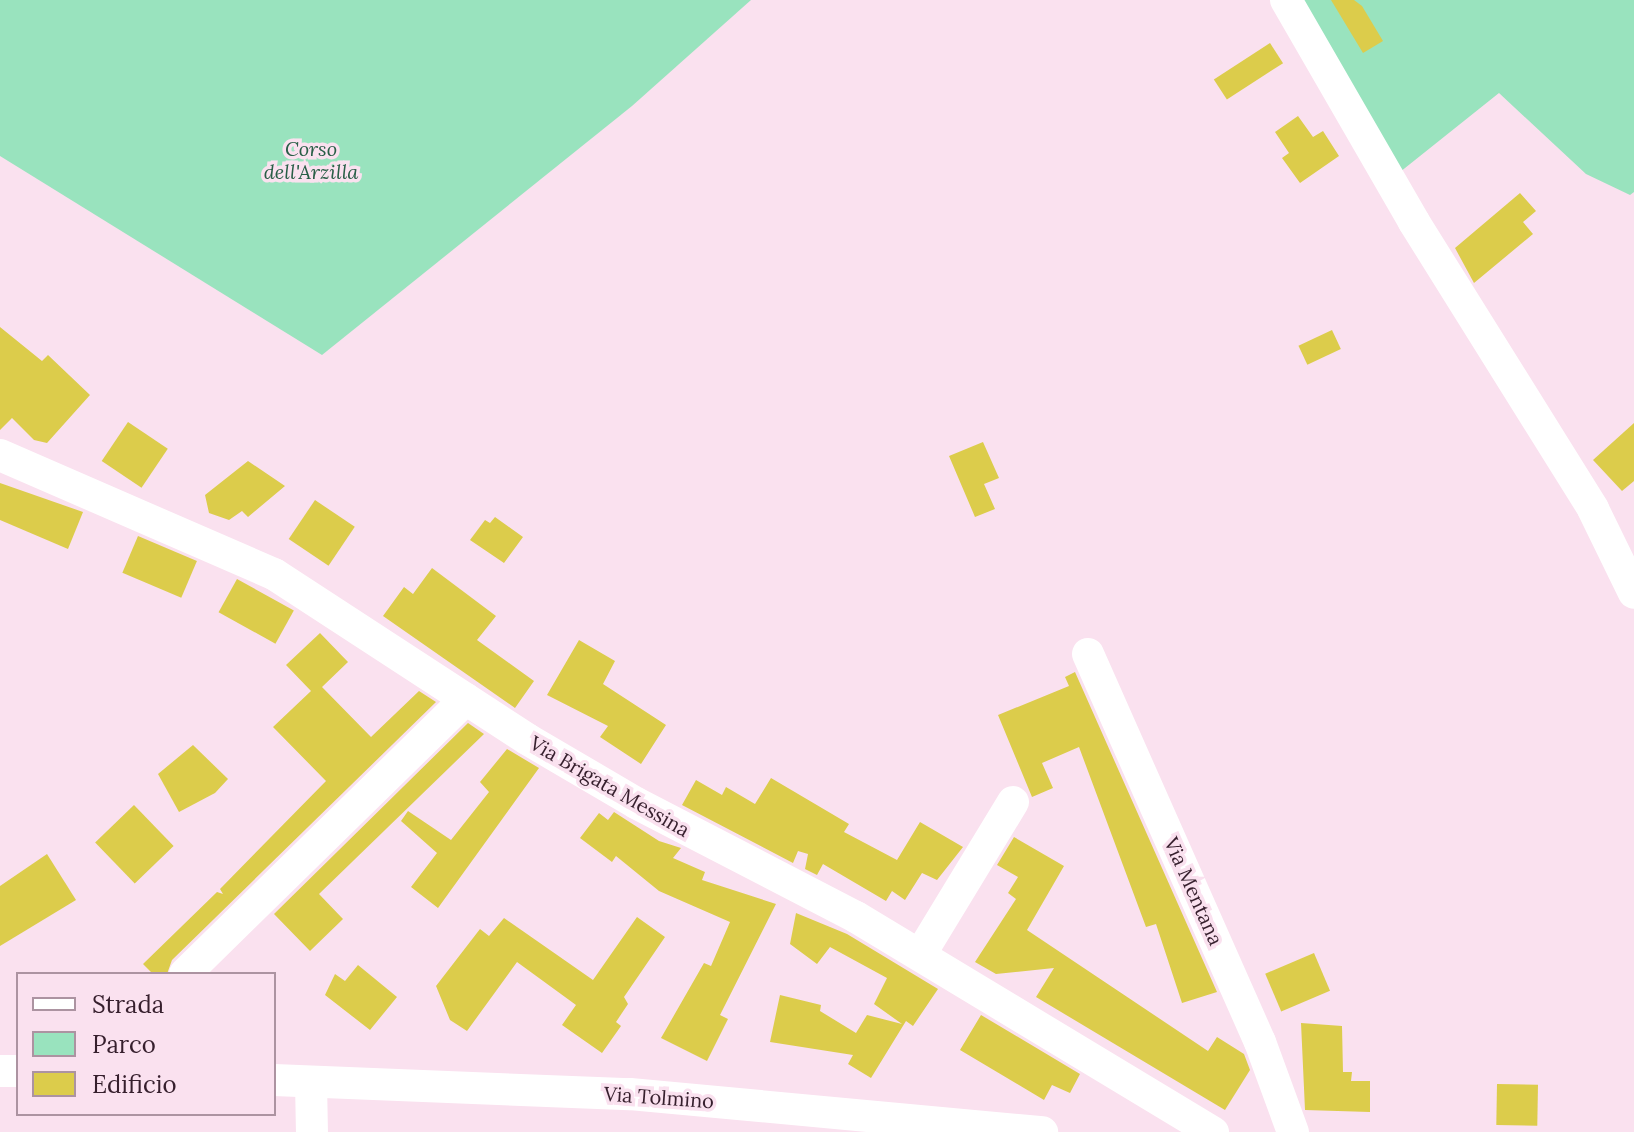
<!DOCTYPE html>
<style>
body{margin:0}
#map{position:relative;width:1634px;height:1132px;overflow:hidden;background:#fae1ef;font-family:Lora,serif}
div>[style]{position:absolute}
.green>*{inset:0;background:#99e3be}
.building>*{inset:0;background:#dccc4b;transform-origin:0 0}
.minor>*{height:32px;margin:-16px;padding:0 16px;transform-origin:16px;border-radius:16px;background:#fff}
span{translate:-50% -50%;white-space:nowrap;text-align:center;line-height:1.15;-webkit-text-stroke:7px #fae1ef;paint-order:stroke}
.park-label{font-size:20px;color:#285e46;font-style:italic}
.street-label{font-size:20px;color:#361f2d}
.legend{position:absolute;left:16px;top:972px;width:260px;height:144px;box-sizing:border-box;background:#fae1ef;border:2px solid #ac93a1;margin:0;padding:10px 14px;list-style:none;font-size:24px;color:#361f2d}
.legend li{display:flex;align-items:center;gap:16px;height:40px}
.legend b{width:40px;border:2px solid #ac93a1}
</style>
<div id="map">
<div class="green">
<div style="clip-path:polygon(0 0,751px 0,632px 106px,322px 355px,0 156px)"></div>
<div style="clip-path:polygon(1295px 0,1634px 0,1634px 192px,1630px 195px,1586px 174px,1499px 93px,1400px 172px)"></div>
</div>
<div class="building">
<div style="clip-path:polygon(1331px 0,1354px 0,1362px 6px,1383px 41px,1363px 53px)"></div>
<div style="left:1270px;top:43px;width:24px;height:67px;rotate:57deg"></div>
<div style="clip-path:polygon(1298px 116px,1313px 137px,1323px 131px,1339px 156px,1300px 183px,1282px 158px,1289px 153px,1275px 132px)"></div>
<div style="clip-path:polygon(1520px 193px,1536px 211px,1523px 222px,1533px 234px,1474px 283px,1455px 248px)"></div>
<div style="clip-path:polygon(0 327px,42px 361px,48px 355px,90px 395px,47px 443px,34px 440px,12px 418px,0 430px)"></div>
<div style="left:1332px;top:330px;width:21px;height:37px;rotate:65deg"></div>
<div style="left:128px;top:422px;width:48px;height:47px;rotate:34deg"></div>
<div style="clip-path:polygon(1634px 423px,1634px 481px,1622px 491px,1593px 460px)"></div>
<div style="clip-path:polygon(983px 442px,999px 478px,984px 484px,995px 509px,975px 517px,949px 456px)"></div>
<div style="clip-path:polygon(248px 461px,285px 486px,248px 517px,242px 511px,229px 520px,209px 513px,205px 495px)"></div>
<div style="clip-path:polygon(0 483px,83px 512px,68px 549px,0 520px)"></div>
<div style="left:315px;top:500px;width:48px;height:47px;rotate:34deg"></div>
<div style="clip-path:polygon(495px 517px,523px 537px,504px 563px,470px 540px,485px 520px,490px 523px)"></div>
<div style="left:138px;top:536px;width:64px;height:40px;rotate:23deg"></div>
<div style="clip-path:polygon(432px 568px,496px 616px,477px 640px,534px 681px,515px 708px,383px 616px,404px 587px,413px 594px)"></div>
<div style="left:237px;top:579px;width:65px;height:38px;rotate:29deg"></div>
<div style="clip-path:polygon(320px 633px,348px 662px,322px 687px,371px 737px,419px 691px,436px 702px,172px 960px,167px 974px,153px 974px,143px 964px,217px 892px,223px 894px,220px 889px,326px 781px,273px 727px,311px 691px,286px 665px)"></div>
<div style="clip-path:polygon(579px 640px,615px 661px,603px 684px,666px 725px,641px 764px,600px 737px,608px 726px,547px 695px)"></div>
<div style="clip-path:polygon(1075px 672px,1217px 992px,1182px 1003px,1156px 924px,1146px 927px,1079px 747px,1042px 763px,1053px 788px,1032px 797px,998px 715px,1069px 686px,1065px 677px)"></div>
<div style="clip-path:polygon(468px 723px,484px 734px,319px 894px,343px 919px,310px 951px,274px 914px)"></div>
<div style="clip-path:polygon(193px 745px,228px 779px,215px 793px,179px 812px,158px 774px)"></div>
<div style="clip-path:polygon(507px 749px,539px 768px,438px 908px,411px 887px,437px 853px,401px 821px,408px 811px,451px 840px,489px 792px,480px 782px)"></div>
<div style="clip-path:polygon(771px 778px,849px 824px,844px 832px,897px 860px,920px 822px,963px 847px,937px 880px,922px 873px,905px 900px,892px 891px,886px 901px,823px 864px,817px 875px,805px 869px,808px 854px,798px 851px,793px 863px,682px 805px,696px 780px,722px 795px,726px 787px,755px 804px)"></div>
<div style="left:134px;top:805px;width:57px;height:54px;rotate:46deg"></div>
<div style="clip-path:polygon(614px 812px,659px 841px,681px 848px,673px 858px,705px 872px,702px 880px,776px 904px,720px 1015px,728px 1019px,707px 1061px,661px 1038px,704px 963px,711px 966px,730px 922px,659px 891px,616px 856px,612px 862px,580px 838px,599px 813px,608px 820px)"></div>
<div style="clip-path:polygon(1014px 837px,1064px 866px,1027px 930px,1208px 1051px,1217px 1037px,1244px 1054px,1250px 1070px,1225px 1110px,1036px 997px,1054px 968px,996px 974px,975px 962px,1016px 899px,1008px 893px,1018px 877px,997px 865px)"></div>
<div style="clip-path:polygon(47px 854px,76px 900px,0 946px,0 886px)"></div>
<div style="clip-path:polygon(796px 913px,847px 934px,938px 989px,913px 1026px,906px 1021px,871px 1078px,848px 1064px,853px 1055px,770px 1042px,780px 995px,821px 1005px,820px 1011px,856px 1033px,867px 1015px,902px 1024px,874px 1004px,887px 978px,830px 947px,817px 964px,790px 944px)"></div>
<div style="clip-path:polygon(637px 917px,665px 937px,624px 997px,628px 1004px,616px 1022px,621px 1026px,602px 1053px,562px 1025px,576px 1005px,517px 962px,467px 1031px,450px 1020px,436px 986px,480px 929px,489px 936px,504px 918px,593px 980px)"></div>
<div style="left:1314px;top:953px;width:41px;height:53px;rotate:67deg"></div>
<div style="clip-path:polygon(358px 965px,397px 997px,370px 1030px,325px 995px,335px 974px,345px 981px)"></div>
<div style="clip-path:polygon(981px 1015px,1080px 1074px,1070px 1093px,1052px 1085px,1044px 1100px,960px 1050px)"></div>
<div style="clip-path:polygon(1301px 1023px,1342px 1026px,1343px 1072px,1352px 1072px,1351px 1081px,1370px 1081px,1370px 1112px,1305px 1110px)"></div>
<div style="left:1497px;top:1084px;width:41px;height:41px;rotate:1deg"></div>
</div>
<div class="minor">
<div style="left:1286px;top:0;width:256px;rotate:60deg"></div>
<div style="left:1414px;top:222px;width:338px;rotate:58deg"></div>
<div style="left:1593px;top:509px;width:93px;rotate:64deg"></div>
<div style="left:0;top:455px;width:299px;rotate:23.5deg"></div>
<div style="left:274px;top:574px;width:302px;rotate:33.1deg"></div>
<div style="left:527px;top:739px;width:126px;rotate:30.4deg"></div>
<div style="left:636px;top:803px;width:248px;rotate:27.4deg"></div>
<div style="left:856px;top:917px;width:417px;rotate:31.1deg"></div>
<div style="left:1088px;top:654px;width:424px;rotate:66.1deg"></div>
<div style="left:1260px;top:1042px;width:96px;rotate:69.9deg"></div>
<div style="left:920px;top:955px;width:179px;rotate:-58.7deg"></div>
<div style="left:185px;top:974px;width:393px;rotate:-44.4deg"></div>
<div style="left:0;top:1071px;width:18px"></div>
<div style="left:274px;top:1080px;width:356px;rotate:2.3deg"></div>
<div style="left:630px;top:1094px;width:414px;rotate:5.3deg"></div>
<div style="left:311px;top:1082px;width:50px;rotate:88.9deg"></div>
</div>
<div class="park-label">
<span style="left:311px;top:160px">Corso<br>dell'Arzilla</span>
</div>
<div class="street-label">
<span style="left:610px;top:786px;rotate:30deg">Via Brigata Messina</span>
<span style="left:1194px;top:891px;rotate:66deg">Via Mentana</span>
<span style="left:659px;top:1097px;rotate:4deg">Via Tolmino</span>
</div>
<ul class="legend">
<li><b style="height:10px;background:#fff"></b>Strada</li>
<li><b style="height:22px;background:#99e3be"></b>Parco</li>
<li><b style="height:22px;background:#dccc4b"></b>Edificio</li>
</ul>
</div>
